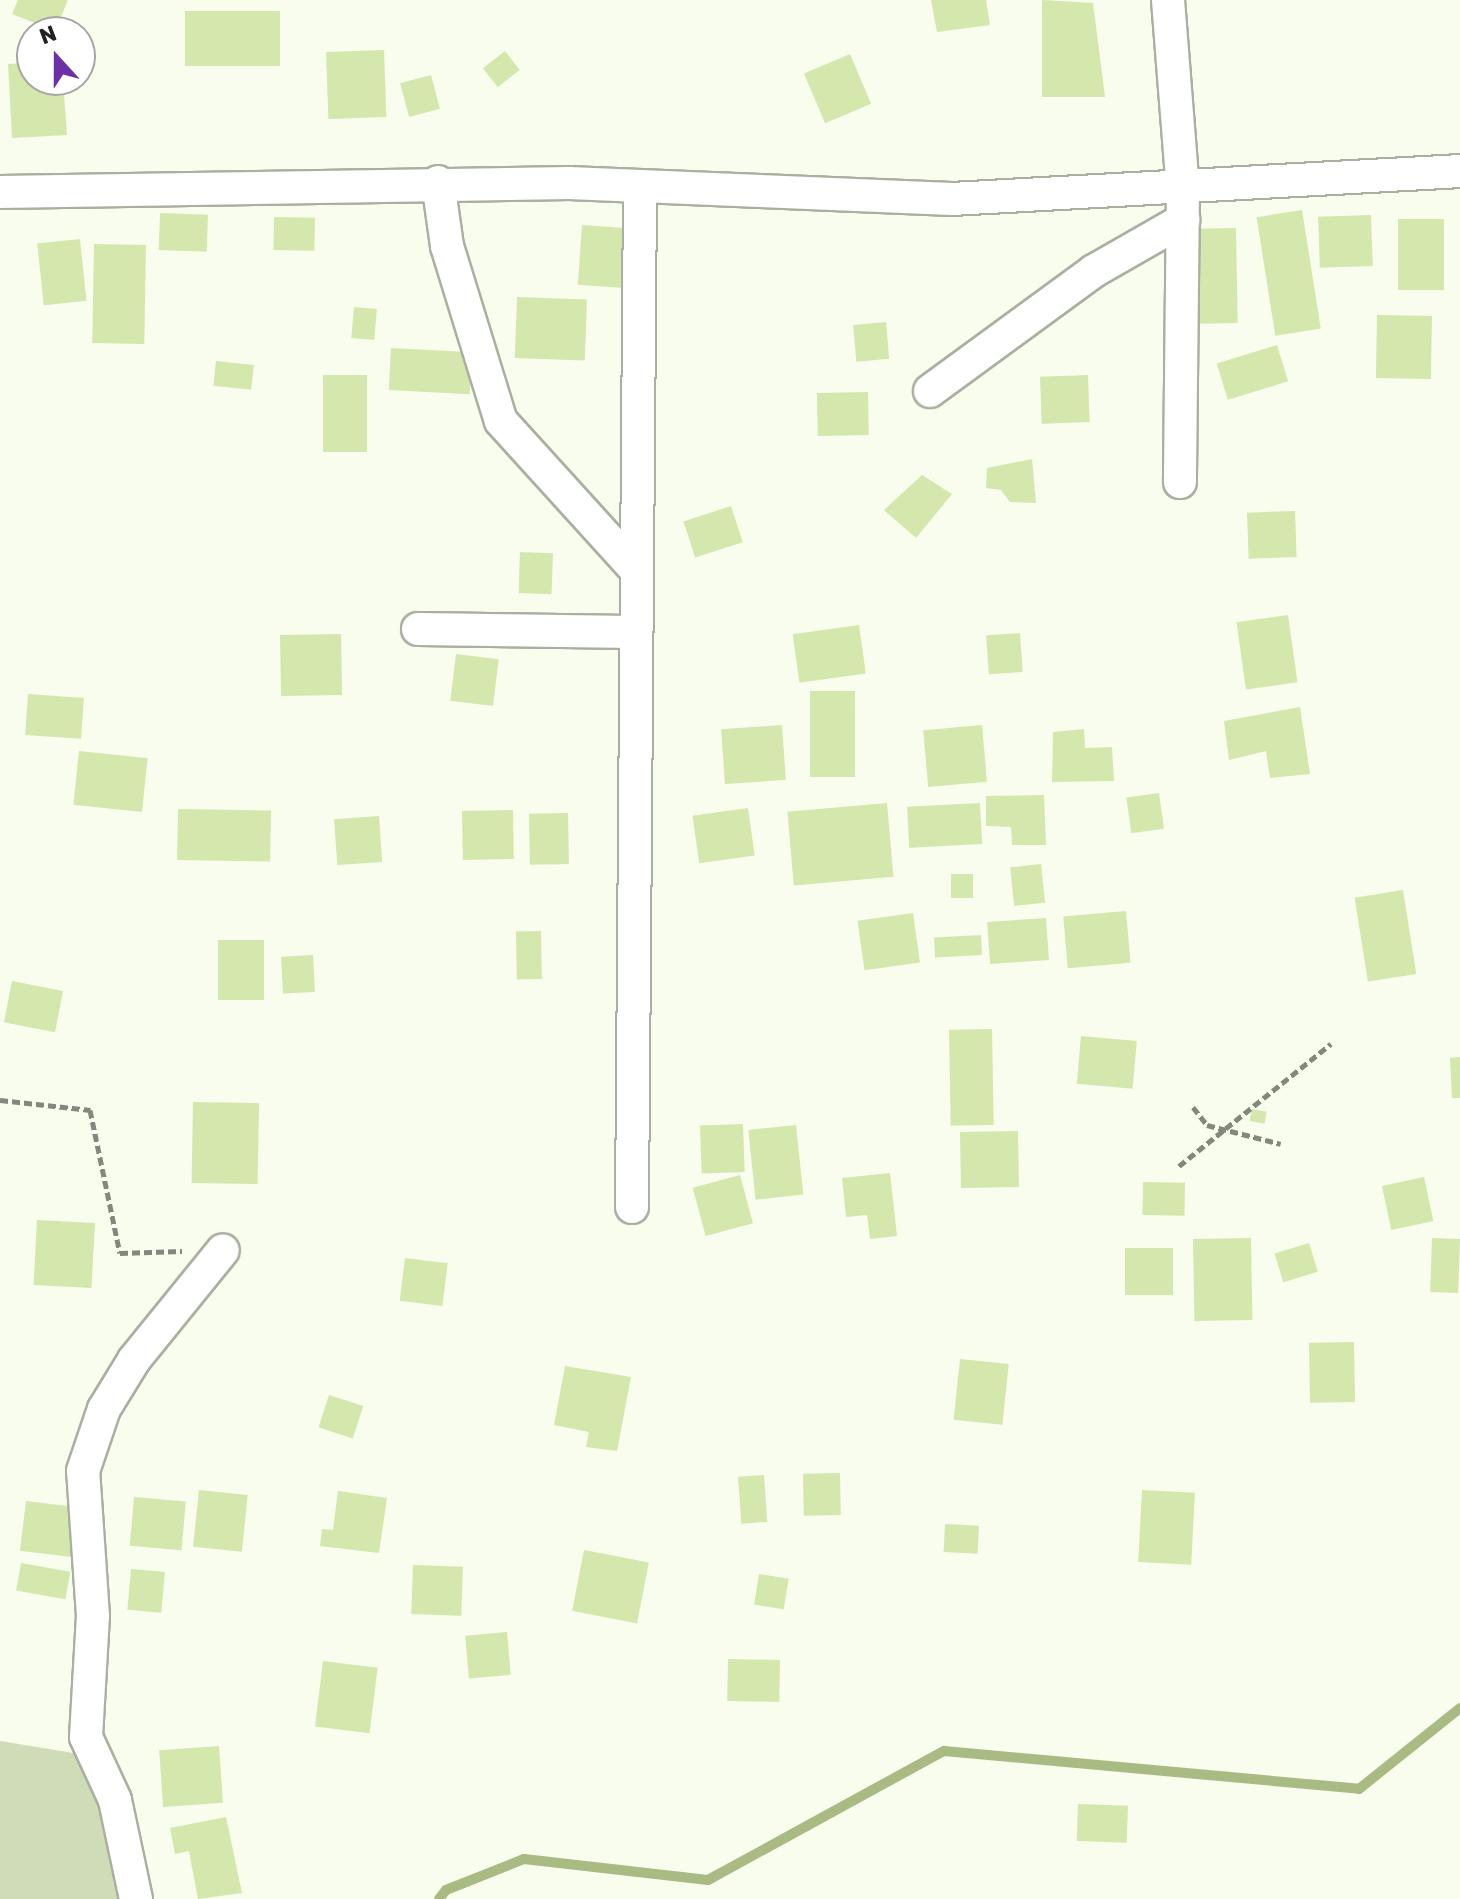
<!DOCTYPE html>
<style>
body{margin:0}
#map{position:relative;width:1460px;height:1899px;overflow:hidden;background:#f8fded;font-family:Rubik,sans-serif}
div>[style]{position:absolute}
.green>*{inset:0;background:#cfdcb7}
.stream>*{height:10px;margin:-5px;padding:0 5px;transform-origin:5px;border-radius:5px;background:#a9bb83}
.building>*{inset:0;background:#d4e7ad;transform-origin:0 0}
.path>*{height:5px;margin-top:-2.5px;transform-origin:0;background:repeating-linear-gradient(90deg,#83877d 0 8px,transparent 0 12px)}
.roads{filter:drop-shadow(2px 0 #aab0a1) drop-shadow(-2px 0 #aab0a1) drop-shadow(0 2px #aab0a1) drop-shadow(0 -2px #aab0a1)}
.street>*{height:32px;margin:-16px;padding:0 16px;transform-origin:16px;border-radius:16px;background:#fff}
span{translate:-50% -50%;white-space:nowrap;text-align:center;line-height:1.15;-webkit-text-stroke:6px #fff;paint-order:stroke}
.north{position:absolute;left:16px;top:16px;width:80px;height:80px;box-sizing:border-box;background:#fff;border:2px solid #a6a7a5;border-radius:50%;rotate:339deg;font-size:22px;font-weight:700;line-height:32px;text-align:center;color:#20221d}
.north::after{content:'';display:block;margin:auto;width:28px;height:36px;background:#6c31a7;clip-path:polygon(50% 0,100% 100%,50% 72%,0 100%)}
</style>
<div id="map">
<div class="green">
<div style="clip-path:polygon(0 1741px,92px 1756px,126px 1899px,0 1899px)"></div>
</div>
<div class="stream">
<div style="left:439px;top:1899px;width:11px;rotate:-52deg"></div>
<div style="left:446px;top:1890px;width:84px;rotate:-21.7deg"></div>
<div style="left:524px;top:1859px;width:185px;rotate:6.5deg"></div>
<div style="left:708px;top:1880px;width:269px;rotate:-28.7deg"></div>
<div style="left:944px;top:1751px;width:417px;rotate:5.2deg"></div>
<div style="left:1359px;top:1789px;width:129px;rotate:-38.7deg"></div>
</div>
<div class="building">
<div style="clip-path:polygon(18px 0,68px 0,55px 31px,12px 14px)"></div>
<div style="clip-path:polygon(931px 0,986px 0,990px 25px,937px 32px)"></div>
<div style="clip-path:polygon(1042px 0,1093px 3px,1105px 97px,1042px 97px)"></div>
<div style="left:280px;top:11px;width:55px;height:95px;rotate:90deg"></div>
<div style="left:384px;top:50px;width:67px;height:58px;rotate:88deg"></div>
<div style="left:505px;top:51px;width:24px;height:28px;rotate:52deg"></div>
<div style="left:850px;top:54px;width:54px;height:50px;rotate:67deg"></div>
<div style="clip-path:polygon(32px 63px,32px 80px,63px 80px,67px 135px,12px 138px,8px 64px)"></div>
<div style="left:431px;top:75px;width:35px;height:32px;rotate:75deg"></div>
<div style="left:1302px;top:210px;width:120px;height:46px;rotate:81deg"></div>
<div style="left:160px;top:213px;width:48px;height:37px;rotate:2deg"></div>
<div style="left:1371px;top:215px;width:51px;height:53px;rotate:88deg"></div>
<div style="left:274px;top:217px;width:41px;height:33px;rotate:1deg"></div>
<div style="left:1398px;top:219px;width:46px;height:71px"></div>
<div style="left:582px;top:225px;width:46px;height:60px;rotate:4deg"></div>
<div style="left:1236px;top:228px;width:95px;height:42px;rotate:89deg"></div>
<div style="left:80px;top:239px;width:62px;height:43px;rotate:84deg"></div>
<div style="left:94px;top:244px;width:52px;height:99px;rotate:1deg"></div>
<div style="left:517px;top:297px;width:70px;height:61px;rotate:2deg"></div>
<div style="left:354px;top:307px;width:23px;height:31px;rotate:5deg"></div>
<div style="left:1377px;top:315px;width:55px;height:63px;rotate:1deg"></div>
<div style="left:886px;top:322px;width:37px;height:33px;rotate:85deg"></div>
<div style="left:1277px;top:345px;width:38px;height:63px;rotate:73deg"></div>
<div style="left:391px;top:348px;width:81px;height:42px;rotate:3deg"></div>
<div style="left:216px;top:361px;width:38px;height:25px;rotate:6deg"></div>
<div style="left:367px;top:375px;width:77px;height:44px;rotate:90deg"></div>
<div style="left:1088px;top:375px;width:47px;height:48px;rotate:88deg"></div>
<div style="left:868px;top:392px;width:43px;height:51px;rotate:89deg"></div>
<div style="clip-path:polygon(1032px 459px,1036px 503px,1010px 502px,1001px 490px,986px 488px,987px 468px)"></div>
<div style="clip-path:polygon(922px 475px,952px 494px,916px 538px,884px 510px)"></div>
<div style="left:731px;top:506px;width:38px;height:50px;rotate:72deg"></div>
<div style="left:1295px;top:511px;width:46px;height:48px;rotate:88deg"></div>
<div style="left:520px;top:552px;width:33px;height:41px;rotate:2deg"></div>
<div style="left:1288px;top:615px;width:68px;height:52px;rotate:82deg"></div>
<div style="left:859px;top:625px;width:49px;height:67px;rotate:82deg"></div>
<div style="left:1020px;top:633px;width:39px;height:34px;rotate:86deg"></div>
<div style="left:341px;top:634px;width:61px;height:61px;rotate:89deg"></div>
<div style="left:456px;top:654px;width:43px;height:47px;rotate:7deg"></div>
<div style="left:810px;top:691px;width:45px;height:86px"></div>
<div style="left:28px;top:694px;width:56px;height:41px;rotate:4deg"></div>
<div style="clip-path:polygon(1300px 707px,1310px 774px,1270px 778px,1266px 751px,1229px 760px,1224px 721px)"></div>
<div style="left:782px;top:725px;width:55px;height:61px;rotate:86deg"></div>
<div style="left:982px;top:725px;width:57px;height:59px;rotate:85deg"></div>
<div style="clip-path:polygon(1084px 729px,1085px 748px,1112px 747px,1114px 781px,1052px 782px,1053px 732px)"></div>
<div style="left:79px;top:751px;width:69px;height:54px;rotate:6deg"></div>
<div style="left:1159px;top:793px;width:36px;height:33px;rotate:82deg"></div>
<div style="clip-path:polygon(1044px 795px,1046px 845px,1012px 845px,1011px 827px,986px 826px,986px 796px)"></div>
<div style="left:887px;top:803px;width:74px;height:100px;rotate:85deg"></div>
<div style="left:980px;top:803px;width:41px;height:73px;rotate:87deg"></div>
<div style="left:748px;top:808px;width:48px;height:56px;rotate:82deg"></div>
<div style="left:178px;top:809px;width:93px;height:51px;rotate:1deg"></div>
<div style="left:513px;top:810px;width:49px;height:51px;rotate:89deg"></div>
<div style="left:568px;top:813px;width:51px;height:39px;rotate:89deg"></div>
<div style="left:379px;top:816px;width:46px;height:45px;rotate:86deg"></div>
<div style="left:1041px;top:864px;width:39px;height:31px;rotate:84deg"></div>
<div style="left:973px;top:874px;width:24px;height:22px;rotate:90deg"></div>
<div style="left:1403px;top:890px;width:85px;height:49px;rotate:81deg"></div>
<div style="left:1126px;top:911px;width:52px;height:63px;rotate:85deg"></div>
<div style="left:913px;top:913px;width:50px;height:56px;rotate:82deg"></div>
<div style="left:1046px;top:918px;width:42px;height:59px;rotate:86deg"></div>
<div style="left:541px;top:931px;width:48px;height:25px;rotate:89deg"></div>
<div style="left:981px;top:935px;width:20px;height:47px;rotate:87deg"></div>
<div style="left:218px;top:940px;width:46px;height:60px"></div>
<div style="left:313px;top:955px;width:37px;height:32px;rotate:87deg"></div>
<div style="left:12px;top:981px;width:52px;height:42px;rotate:11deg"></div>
<div style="left:992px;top:1029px;width:96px;height:43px;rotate:89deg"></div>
<div style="left:1081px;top:1036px;width:56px;height:48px;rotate:5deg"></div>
<div style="clip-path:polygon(1460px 1057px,1460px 1098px,1452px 1098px,1450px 1058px)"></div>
<div style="left:193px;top:1102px;width:66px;height:81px;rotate:1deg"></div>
<div style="left:1252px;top:1109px;width:15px;height:12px;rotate:11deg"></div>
<div style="left:743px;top:1124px;width:48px;height:43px;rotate:88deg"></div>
<div style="left:796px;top:1125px;width:70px;height:48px;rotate:84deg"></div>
<div style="left:1018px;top:1131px;width:56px;height:58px;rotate:89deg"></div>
<div style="clip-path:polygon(890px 1173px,897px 1236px,870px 1239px,867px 1215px,846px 1217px,842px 1178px)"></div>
<div style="left:740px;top:1175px;width:50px;height:49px;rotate:75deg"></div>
<div style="left:1424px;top:1177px;width:45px;height:43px;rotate:78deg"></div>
<div style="left:1143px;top:1182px;width:42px;height:33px;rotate:1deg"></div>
<div style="left:37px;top:1220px;width:58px;height:65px;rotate:3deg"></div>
<div style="left:1251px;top:1238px;width:82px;height:58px;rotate:89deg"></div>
<div style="left:1432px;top:1238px;width:28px;height:54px;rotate:2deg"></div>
<div style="left:1309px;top:1243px;width:30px;height:36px;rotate:73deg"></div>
<div style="left:1125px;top:1248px;width:48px;height:47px"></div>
<div style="left:405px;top:1258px;width:43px;height:43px;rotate:7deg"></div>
<div style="left:1354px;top:1342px;width:60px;height:45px;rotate:89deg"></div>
<div style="left:960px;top:1359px;width:49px;height:61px;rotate:6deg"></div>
<div style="clip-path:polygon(565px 1366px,631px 1377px,617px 1451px,586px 1447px,589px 1432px,554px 1425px)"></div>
<div style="left:329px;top:1395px;width:36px;height:34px;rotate:18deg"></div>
<div style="left:840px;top:1473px;width:42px;height:37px;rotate:89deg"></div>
<div style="left:764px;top:1475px;width:47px;height:26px;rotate:86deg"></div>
<div style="left:199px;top:1490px;width:49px;height:57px;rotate:6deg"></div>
<div style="left:1142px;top:1490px;width:53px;height:72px;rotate:3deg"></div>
<div style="clip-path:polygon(338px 1491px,387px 1498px,379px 1553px,320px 1546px,322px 1529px,333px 1530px)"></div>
<div style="left:134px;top:1497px;width:52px;height:49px;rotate:5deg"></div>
<div style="left:26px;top:1501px;width:54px;height:50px;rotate:7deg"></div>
<div style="left:945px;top:1524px;width:34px;height:28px;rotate:3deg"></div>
<div style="left:584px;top:1550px;width:66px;height:62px;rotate:11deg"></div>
<div style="left:21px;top:1563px;width:50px;height:28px;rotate:10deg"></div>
<div style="left:413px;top:1565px;width:50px;height:49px;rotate:2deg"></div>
<div style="left:131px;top:1569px;width:34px;height:41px;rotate:5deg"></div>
<div style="left:759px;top:1574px;width:30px;height:31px;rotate:9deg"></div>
<div style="left:507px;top:1632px;width:43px;height:42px;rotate:85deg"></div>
<div style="left:728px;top:1659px;width:52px;height:42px;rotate:1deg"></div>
<div style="left:323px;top:1661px;width:55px;height:66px;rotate:7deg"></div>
<div style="left:219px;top:1746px;width:57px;height:60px;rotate:86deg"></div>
<div style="left:1078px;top:1804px;width:50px;height:37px;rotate:2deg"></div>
<div style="clip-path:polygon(226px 1817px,242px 1893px,198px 1899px,189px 1851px,175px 1854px,170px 1828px)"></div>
</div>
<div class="path">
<div style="left:0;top:1100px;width:91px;rotate:6.3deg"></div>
<div style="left:90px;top:1110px;width:146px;rotate:78.2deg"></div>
<div style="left:120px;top:1253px;width:62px;rotate:-1.8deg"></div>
<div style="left:1193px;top:1107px;width:23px;rotate:52deg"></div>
<div style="left:1207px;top:1125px;width:76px;rotate:14.4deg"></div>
<div style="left:1179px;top:1166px;width:195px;rotate:-38.8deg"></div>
</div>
<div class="roads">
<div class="street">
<div style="left:1168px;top:0;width:190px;rotate:85.5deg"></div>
<div style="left:1183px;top:189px;width:293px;rotate:90.6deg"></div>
<div style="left:438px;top:182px;width:65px;rotate:82deg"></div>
<div style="left:447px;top:246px;width:183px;rotate:72.9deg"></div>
<div style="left:501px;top:421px;width:201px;rotate:47.8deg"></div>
<div style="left:0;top:192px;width:569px;rotate:-0.91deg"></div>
<div style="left:569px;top:183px;width:383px;rotate:2.4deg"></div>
<div style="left:952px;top:199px;width:509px;rotate:-3.15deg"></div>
<div style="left:930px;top:391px;width:203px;rotate:-36.2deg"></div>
<div style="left:1094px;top:271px;width:103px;rotate:-29.8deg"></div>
<div style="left:418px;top:629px;width:216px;rotate:0.8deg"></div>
<div style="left:632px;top:1207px;width:1021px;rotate:-89.55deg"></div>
<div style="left:136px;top:1899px;width:101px;rotate:-102deg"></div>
<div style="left:115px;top:1800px;width:69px;rotate:-114.7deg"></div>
<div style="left:86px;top:1737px;width:121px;rotate:-86.7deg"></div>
<div style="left:93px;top:1616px;width:145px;rotate:-93.9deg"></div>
<div style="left:83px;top:1471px;width:65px;rotate:-71.3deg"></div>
<div style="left:104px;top:1409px;width:57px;rotate:-58.5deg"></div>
<div style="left:134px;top:1360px;width:141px;rotate:-51deg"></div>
</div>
</div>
<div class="north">N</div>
</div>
